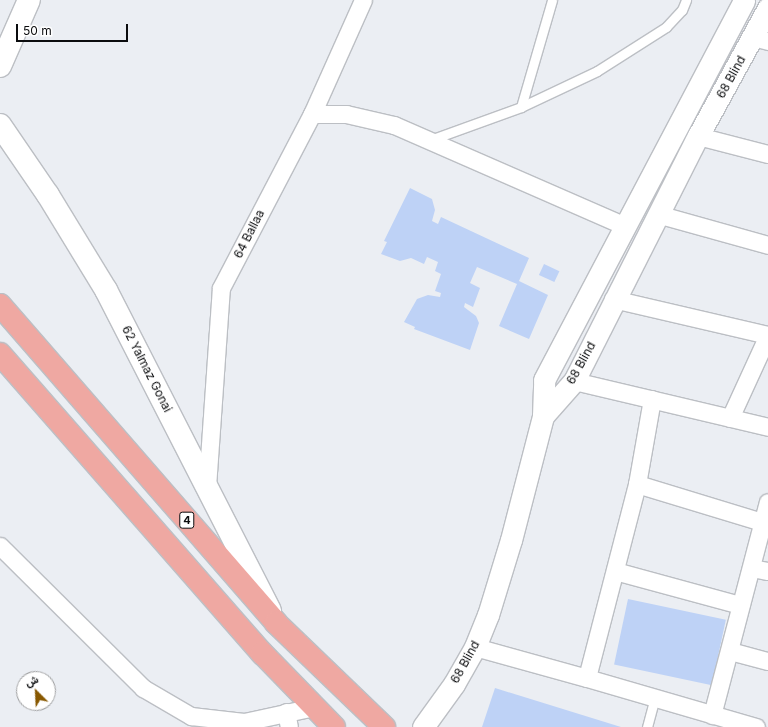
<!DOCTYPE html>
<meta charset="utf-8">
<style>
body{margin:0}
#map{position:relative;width:768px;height:727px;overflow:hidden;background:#ebeef3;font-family:Inter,Vazirmatn,sans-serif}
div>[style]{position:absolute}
.building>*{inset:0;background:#bed2f6;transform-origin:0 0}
.roads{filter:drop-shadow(1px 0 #bcbfc4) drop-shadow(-1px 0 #bcbfc4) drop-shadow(0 1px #bcbfc4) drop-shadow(0 -1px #bcbfc4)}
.service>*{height:9px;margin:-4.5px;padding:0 4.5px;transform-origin:4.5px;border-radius:4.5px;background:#fff}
.minor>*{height:17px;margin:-8.5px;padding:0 8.5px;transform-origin:8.5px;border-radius:8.5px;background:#fff}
.tertiary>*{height:21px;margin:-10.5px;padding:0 10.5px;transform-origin:10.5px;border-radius:10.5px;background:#fff}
.secondary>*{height:22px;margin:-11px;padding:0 11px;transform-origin:11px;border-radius:11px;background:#fff}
.trunk>*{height:22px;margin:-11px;padding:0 11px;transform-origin:11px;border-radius:11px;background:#efa8a2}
span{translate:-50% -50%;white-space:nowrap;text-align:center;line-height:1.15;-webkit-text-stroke:4px #fff;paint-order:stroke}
.shield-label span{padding:1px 3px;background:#fff;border:1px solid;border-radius:3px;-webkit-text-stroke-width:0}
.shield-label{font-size:11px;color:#0b0c0e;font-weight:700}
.street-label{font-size:12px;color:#0b0c0e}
.north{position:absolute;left:16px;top:671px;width:40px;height:40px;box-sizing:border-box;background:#fff;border:1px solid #9d9e9f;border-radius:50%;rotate:336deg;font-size:11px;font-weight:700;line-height:16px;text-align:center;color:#0b0c0e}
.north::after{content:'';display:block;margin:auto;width:14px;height:18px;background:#885800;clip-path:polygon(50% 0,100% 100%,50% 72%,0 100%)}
.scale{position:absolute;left:16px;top:24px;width:112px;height:18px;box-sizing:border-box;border:2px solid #0b0c0e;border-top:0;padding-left:5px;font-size:12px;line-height:14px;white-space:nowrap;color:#0b0c0e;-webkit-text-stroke:3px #fff;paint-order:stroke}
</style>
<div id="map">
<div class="building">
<div style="clip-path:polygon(410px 188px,432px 199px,435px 210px,432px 221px,438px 224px,441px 217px,529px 258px,519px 281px,548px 295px,529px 339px,499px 326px,517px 284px,477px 267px,470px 283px,480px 288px,473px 307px,465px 303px,464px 307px,476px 316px,479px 323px,470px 350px,414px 329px,415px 327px,404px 322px,417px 299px,428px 295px,440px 297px,441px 293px,435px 291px,441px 274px,435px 271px,438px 262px,427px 257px,424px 264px,411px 258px,400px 261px,381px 254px,387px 242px,384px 241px)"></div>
<div style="left:544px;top:264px;width:17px;height:12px;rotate:25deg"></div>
<div style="left:628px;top:599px;width:100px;height:67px;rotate:12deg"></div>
<div style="clip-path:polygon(495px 688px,621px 727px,482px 727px)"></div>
</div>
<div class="roads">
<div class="service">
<div style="left:521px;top:107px;width:84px;rotate:-25.3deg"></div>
<div style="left:597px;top:71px;width:82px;rotate:-32.5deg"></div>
<div style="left:666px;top:27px;width:23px;rotate:-47deg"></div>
<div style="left:682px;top:10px;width:11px;rotate:-68deg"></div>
<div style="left:430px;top:140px;width:97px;rotate:-19.9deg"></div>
<div style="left:521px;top:107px;width:111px;rotate:-73.8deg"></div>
<div style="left:647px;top:727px;width:30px;rotate:-75deg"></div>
</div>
<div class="minor">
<div style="left:753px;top:37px;width:16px;rotate:15deg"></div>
<div style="left:312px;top:114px;width:34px"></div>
<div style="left:346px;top:114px;width:49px;rotate:12.9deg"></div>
<div style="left:394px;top:125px;width:250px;rotate:23.6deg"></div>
<div style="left:698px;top:136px;width:72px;rotate:14.4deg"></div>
<div style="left:657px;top:214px;width:115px;rotate:15.6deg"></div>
<div style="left:613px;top:299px;width:159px;rotate:13.1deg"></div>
<div style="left:574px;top:381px;width:199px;rotate:13.3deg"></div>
<div style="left:652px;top:399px;width:86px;rotate:100deg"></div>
<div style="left:637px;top:484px;width:200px;rotate:104.5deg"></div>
<div style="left:587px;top:678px;width:176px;rotate:16.2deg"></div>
<div style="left:730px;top:418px;width:91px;rotate:-65.4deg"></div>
<div style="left:637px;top:484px;width:131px;rotate:16.9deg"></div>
<div style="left:207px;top:487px;width:199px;rotate:-86deg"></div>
<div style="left:221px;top:288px;width:196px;rotate:-62.4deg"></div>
<div style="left:312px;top:114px;width:125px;rotate:-65.9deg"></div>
<div style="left:0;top:546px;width:202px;rotate:44.8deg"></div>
<div style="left:143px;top:688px;width:56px;rotate:30.3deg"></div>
<div style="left:191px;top:716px;width:53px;rotate:6.5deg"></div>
<div style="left:244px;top:722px;width:72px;rotate:-12.1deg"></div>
<div style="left:752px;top:568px;width:16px;rotate:11deg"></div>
<div style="left:615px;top:571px;width:130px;rotate:15.2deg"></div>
<div style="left:475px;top:647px;width:116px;rotate:15.5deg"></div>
<div style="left:730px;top:651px;width:39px;rotate:15deg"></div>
<div style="left:286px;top:712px;width:15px;rotate:79deg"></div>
<div style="left:712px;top:715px;width:220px;rotate:-75.3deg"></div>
</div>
<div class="tertiary">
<div style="left:543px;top:416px;width:36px;rotate:-88deg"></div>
<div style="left:544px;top:380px;width:429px;rotate:-62.2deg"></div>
<div style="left:423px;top:727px;width:53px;rotate:-54.2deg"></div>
<div style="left:454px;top:684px;width:43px;rotate:-60.4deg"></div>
<div style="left:475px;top:647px;width:35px;rotate:-68deg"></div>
<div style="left:488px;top:615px;width:78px;rotate:-73deg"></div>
<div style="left:511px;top:540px;width:128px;rotate:-75.5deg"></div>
<div style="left:543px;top:416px;width:47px;rotate:-48.5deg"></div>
<div style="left:574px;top:381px;width:275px;rotate:-63.2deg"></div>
<div style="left:698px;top:136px;width:146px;rotate:-61.3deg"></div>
</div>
<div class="secondary">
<div style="left:0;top:66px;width:72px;rotate:-66.3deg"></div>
<div style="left:0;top:125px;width:85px;rotate:55.6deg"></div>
<div style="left:48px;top:195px;width:111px;rotate:58.6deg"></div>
<div style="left:106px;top:290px;width:360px;rotate:62.9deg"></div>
</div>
<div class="trunk">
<div style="left:0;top:305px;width:421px;rotate:49deg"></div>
<div style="left:276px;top:623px;width:150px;rotate:43.9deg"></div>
<div style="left:0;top:354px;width:398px;rotate:48.8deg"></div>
<div style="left:262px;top:653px;width:103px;rotate:45.8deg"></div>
</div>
</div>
<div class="shield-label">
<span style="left:187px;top:520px">4</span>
</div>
<div class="street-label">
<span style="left:731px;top:77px;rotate:-61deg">68 Blind</span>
<span style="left:249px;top:234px;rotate:-63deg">64 Ballaa</span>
<span style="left:581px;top:363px;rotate:-61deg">68 Blind</span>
<span style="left:147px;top:369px;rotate:63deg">62 Yalmaz Gonai</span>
<span style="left:465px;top:662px;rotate:-61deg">68 Blind</span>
</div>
<div class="north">ش</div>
<div class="scale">50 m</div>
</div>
